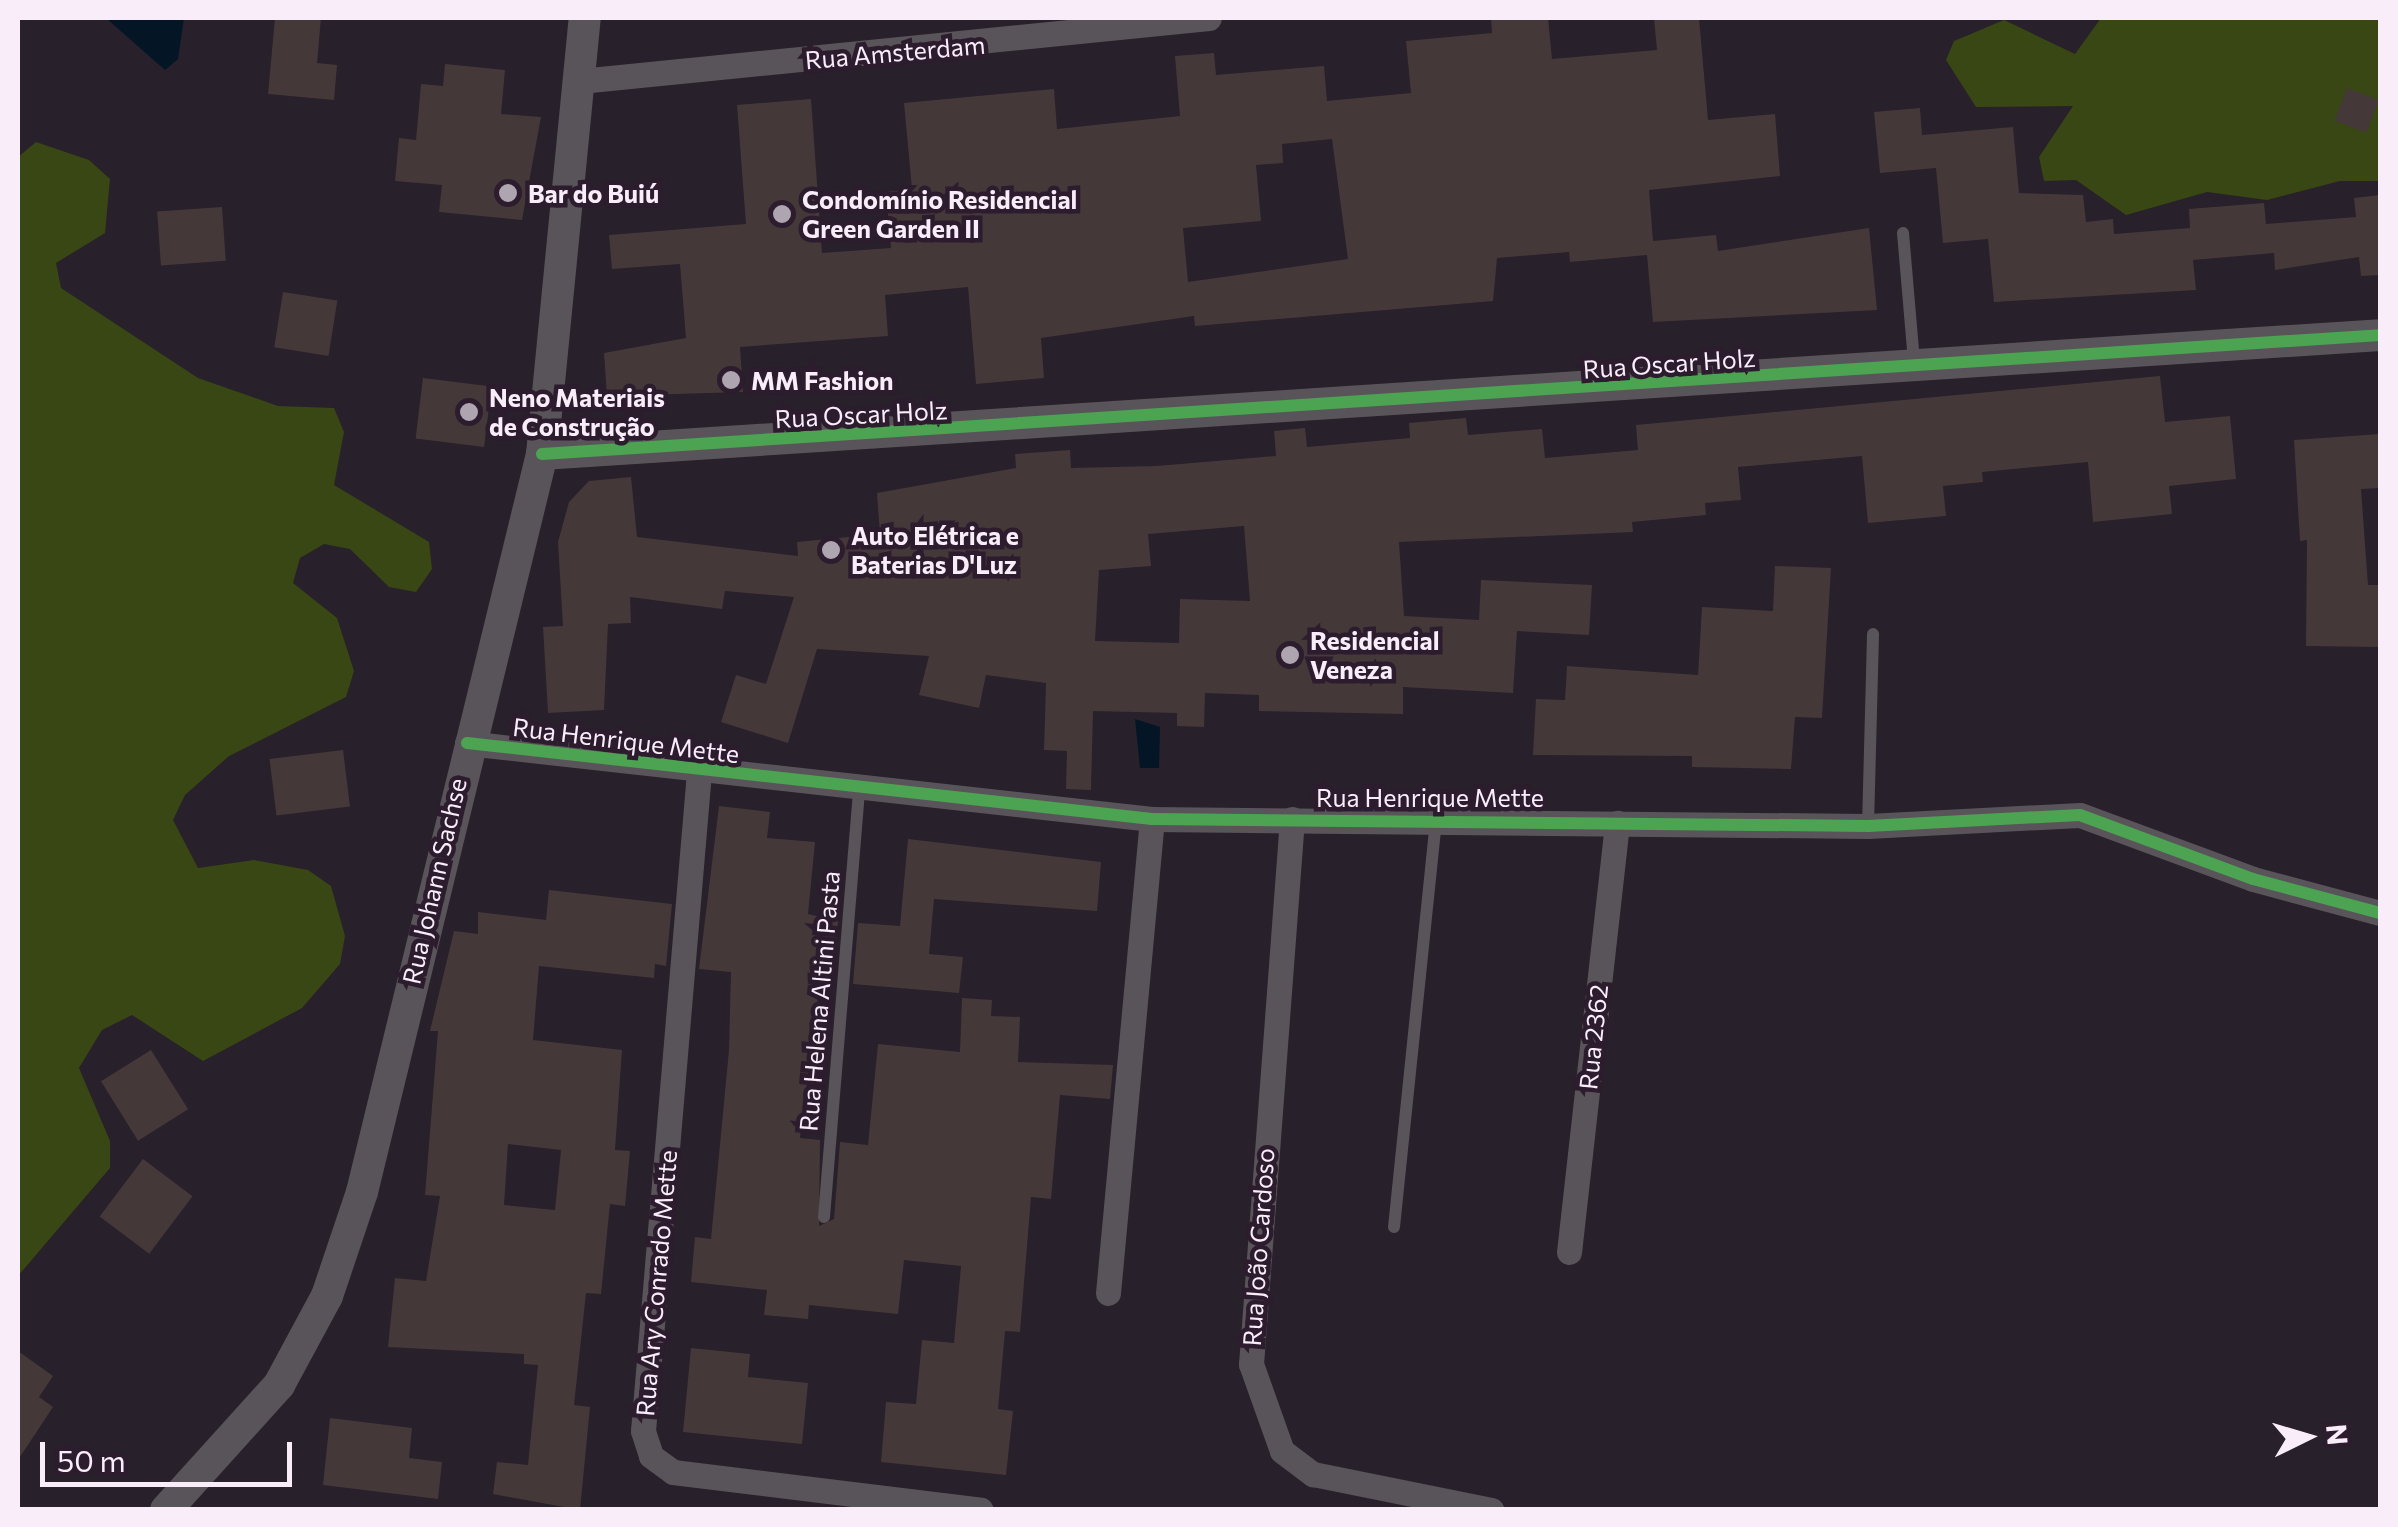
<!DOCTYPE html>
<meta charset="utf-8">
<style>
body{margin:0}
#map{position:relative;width:2398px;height:1527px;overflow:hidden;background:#28202a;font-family:Commissioner,sans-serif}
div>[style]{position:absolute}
.green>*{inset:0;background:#384713}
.water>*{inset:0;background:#041625}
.building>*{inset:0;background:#453838;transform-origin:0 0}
.service>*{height:12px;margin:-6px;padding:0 6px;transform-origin:6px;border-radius:6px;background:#59535a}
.minor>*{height:25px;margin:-12.5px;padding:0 12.5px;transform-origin:12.5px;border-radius:12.5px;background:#59535a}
.tertiary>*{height:32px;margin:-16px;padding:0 16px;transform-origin:16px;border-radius:16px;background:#59535a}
.cycleway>*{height:12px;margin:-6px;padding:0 6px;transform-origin:6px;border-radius:6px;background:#4ca352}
.dots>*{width:28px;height:28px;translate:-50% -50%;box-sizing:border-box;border:5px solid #2c1c2e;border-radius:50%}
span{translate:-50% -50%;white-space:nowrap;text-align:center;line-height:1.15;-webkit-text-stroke:9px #2c1c2e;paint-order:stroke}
.street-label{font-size:25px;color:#f8edf9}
.poi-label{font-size:25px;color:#f8edf9;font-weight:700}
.left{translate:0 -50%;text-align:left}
.frame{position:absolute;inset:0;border:20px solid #f8edf9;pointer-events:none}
.north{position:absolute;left:2258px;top:1387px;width:100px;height:100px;-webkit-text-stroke:8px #2c1c2e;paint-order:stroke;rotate:85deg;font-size:28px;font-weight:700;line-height:40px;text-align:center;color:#f8edf9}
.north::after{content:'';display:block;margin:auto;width:35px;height:45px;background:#f8edf9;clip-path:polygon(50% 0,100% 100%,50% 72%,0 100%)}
.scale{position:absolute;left:40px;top:1442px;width:252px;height:45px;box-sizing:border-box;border:5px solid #f8edf9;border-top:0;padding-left:12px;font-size:30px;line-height:35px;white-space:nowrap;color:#f8edf9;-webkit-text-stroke:8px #2c1c2e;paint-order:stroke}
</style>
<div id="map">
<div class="green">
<div style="clip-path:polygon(2101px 18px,2380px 18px,2380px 181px,2340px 181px,2267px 200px,2207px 192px,2126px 215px,2076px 180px,2044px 181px,2039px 157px,2073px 106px,1976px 107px,1946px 60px,1954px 41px,2004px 20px,2075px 54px)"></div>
<div style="clip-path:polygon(36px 142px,89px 160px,110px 179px,105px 233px,56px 263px,61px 288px,198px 378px,278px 406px,334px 408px,344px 432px,334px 485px,429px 542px,432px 569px,416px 592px,389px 587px,350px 549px,324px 544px,300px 558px,293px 583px,337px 618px,354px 671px,346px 697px,229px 756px,185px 795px,173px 820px,198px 868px,254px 860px,308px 870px,331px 886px,345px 936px,340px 964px,302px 1008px,203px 1061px,132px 1015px,102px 1030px,79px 1068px,110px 1141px,110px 1168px,18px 1276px,18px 157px)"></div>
</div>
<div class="water">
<div style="clip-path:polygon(106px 18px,184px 18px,178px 59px,165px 70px)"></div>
<div style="clip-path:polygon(1135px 719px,1160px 727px,1159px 768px,1140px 768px)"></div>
</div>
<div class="building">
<div style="clip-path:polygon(275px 18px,321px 18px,317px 63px,337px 65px,334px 100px,268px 94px)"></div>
<div style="clip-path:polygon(evenodd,1491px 18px,1548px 18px,1552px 59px,1657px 50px,1654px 18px,1699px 18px,1708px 120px,1775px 114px,1780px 176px,1649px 190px,1653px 241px,1716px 235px,1718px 251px,1869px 228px,1877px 310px,1653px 322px,1647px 255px,1570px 262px,1569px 252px,1497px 258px,1493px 301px,1195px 326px,1194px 316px,1041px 338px,1044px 378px,976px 384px,968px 287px,885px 295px,888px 336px,740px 347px,743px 392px,607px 396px,604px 353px,686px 338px,680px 264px,612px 269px,609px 235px,746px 224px,737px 105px,811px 99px,822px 253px,891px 248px,886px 192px,912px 189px,904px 103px,1054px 89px,1057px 129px,1180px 116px,1175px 56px,1214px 53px,1216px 75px,1324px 66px,1327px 101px,1411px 93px,1406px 41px,1492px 33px,1491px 18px,1332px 139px,1348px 259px,1188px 282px,1183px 228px,1261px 221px,1256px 165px,1283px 163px,1282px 144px,1332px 139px)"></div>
<div style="clip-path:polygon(445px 64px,505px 70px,501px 114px,541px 117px,522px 220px,439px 212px,442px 185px,395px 181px,399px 138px,416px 140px,421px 84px,443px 86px)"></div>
<div style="left:2347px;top:88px;width:34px;height:35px;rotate:21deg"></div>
<div style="clip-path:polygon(1920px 108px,1922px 135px,2013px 127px,2019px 193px,2083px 195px,2086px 222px,2113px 219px,2114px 234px,2190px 228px,2189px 209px,2264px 203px,2266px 224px,2356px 217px,2354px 198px,2380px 195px,2380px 275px,2361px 276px,2359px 257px,2275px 270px,2274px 253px,2193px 260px,2196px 290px,1994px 302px,1988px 239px,1943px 243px,1936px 168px,1880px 173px,1874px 112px)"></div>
<div style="left:222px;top:207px;width:54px;height:65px;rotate:86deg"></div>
<div style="left:283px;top:292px;width:55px;height:56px;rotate:9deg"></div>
<div style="clip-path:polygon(evenodd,2160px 376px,2165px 422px,2230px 416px,2236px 479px,2169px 486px,2172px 514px,2093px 522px,2088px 462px,1982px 472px,1983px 482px,1943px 486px,1946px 516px,1868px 523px,1862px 456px,1738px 467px,1741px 500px,1705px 503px,1706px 515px,1632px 522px,1633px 532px,1399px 542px,1404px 616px,1479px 620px,1481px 580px,1592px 585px,1589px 635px,1517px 631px,1513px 693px,1403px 687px,1403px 714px,1259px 711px,1259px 695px,1205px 693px,1204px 727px,1177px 726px,1177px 713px,1093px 711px,1091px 790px,1066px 789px,1067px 751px,1044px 750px,1046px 683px,986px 675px,979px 708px,919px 695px,929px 656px,817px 649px,788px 743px,721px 722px,736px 675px,766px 684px,794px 597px,725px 591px,722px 609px,630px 597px,631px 623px,608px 624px,604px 710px,548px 713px,543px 627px,563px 626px,558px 542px,569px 502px,589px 481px,631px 477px,637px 537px,798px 556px,797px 542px,880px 534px,877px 493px,1016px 468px,1015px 454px,1070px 450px,1071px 468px,1157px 466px,1276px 456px,1274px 431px,1305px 428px,1307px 447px,1410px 438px,1409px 423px,1466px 418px,1468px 435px,1542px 429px,1545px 458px,1638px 450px,1636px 425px,2160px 376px,1244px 526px,1250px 601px,1180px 599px,1179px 643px,1095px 641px,1099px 570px,1151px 566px,1148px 534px,1244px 526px)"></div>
<div style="left:423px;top:378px;width:69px;height:61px;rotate:7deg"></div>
<div style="clip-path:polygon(2380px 434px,2380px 488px,2361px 489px,2368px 585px,2380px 585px,2380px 647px,2306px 646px,2307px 540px,2300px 541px,2294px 440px)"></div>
<div style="clip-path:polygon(1775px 566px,1831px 568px,1822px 718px,1795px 717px,1791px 769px,1692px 767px,1692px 756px,1533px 755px,1536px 699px,1565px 700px,1567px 666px,1698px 675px,1702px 607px,1773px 611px)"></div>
<div style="left:343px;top:750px;width:57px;height:74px;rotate:83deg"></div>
<div style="clip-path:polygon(719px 806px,770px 812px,767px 838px,815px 842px,808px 914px,838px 921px,833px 982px,820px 981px,800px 1138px,820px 1140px,819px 1226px,834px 1219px,840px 1142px,868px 1145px,878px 1044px,960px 1052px,962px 998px,992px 1000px,991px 1016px,1020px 1017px,1018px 1062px,1113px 1065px,1110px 1099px,1060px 1095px,1051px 1199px,1031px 1197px,1020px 1332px,1005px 1331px,998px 1409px,1013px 1411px,1006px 1475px,881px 1462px,886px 1402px,916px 1404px,922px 1340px,954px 1343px,961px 1266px,904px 1260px,898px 1314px,809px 1305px,808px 1319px,764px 1315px,767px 1290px,691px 1282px,695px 1237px,711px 1239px,729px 1050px,731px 972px,699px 969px)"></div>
<div style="clip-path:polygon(908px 839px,1101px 862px,1097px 911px,934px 899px,929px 954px,963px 957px,959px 993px,853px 984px,858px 923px,900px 926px)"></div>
<div style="clip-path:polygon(evenodd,549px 890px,672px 904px,666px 966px,655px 964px,654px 978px,539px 966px,533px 1040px,622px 1050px,615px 1150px,630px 1151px,625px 1206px,610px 1204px,601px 1294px,586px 1293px,574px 1405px,590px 1407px,580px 1510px,493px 1494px,497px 1462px,528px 1465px,538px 1365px,524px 1364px,524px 1354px,388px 1347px,395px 1278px,426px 1281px,440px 1196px,425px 1195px,438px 1031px,430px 1031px,454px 931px,478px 934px,478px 912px,546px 920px,549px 890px,508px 1144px,561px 1150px,555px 1210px,504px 1205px,508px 1144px)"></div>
<div style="left:151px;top:1050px;width:70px;height:59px;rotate:58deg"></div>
<div style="left:143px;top:1159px;width:62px;height:72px;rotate:37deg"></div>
<div style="clip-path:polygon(691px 1348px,750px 1354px,748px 1377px,808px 1383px,802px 1444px,683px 1432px)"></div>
<div style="clip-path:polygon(18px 1351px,53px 1376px,39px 1397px,53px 1407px,18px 1460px)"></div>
<div style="clip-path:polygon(330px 1418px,412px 1428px,409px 1458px,442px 1462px,438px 1499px,323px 1485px)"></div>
</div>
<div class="service">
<div style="left:1903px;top:233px;width:129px;rotate:85.1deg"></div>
<div style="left:1868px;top:826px;width:192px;rotate:-88.5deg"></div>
<div style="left:824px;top:1217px;width:429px;rotate:-85.3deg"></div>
<div style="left:1394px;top:1227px;width:410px;rotate:-84.1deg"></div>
</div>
<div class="minor">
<div style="left:580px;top:81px;width:632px;rotate:-5.72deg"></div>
<div style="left:467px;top:743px;width:689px;rotate:6.33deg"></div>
<div style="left:1152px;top:819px;width:716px;rotate:0.56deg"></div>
<div style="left:1868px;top:826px;width:212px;rotate:-3deg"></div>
<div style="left:2080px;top:815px;width:184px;rotate:20.3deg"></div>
<div style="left:2253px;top:879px;width:131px;rotate:15deg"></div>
<div style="left:699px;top:772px;width:661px;rotate:94.86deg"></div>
<div style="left:643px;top:1431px;width:26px;rotate:72deg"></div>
<div style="left:651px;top:1456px;width:27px;rotate:36deg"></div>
<div style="left:673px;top:1472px;width:310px;rotate:7deg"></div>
<div style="left:1292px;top:819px;width:547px;rotate:94.3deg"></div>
<div style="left:1251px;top:1364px;width:92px;rotate:70.4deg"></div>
<div style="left:1282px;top:1451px;width:39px;rotate:37deg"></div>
<div style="left:1313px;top:1474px;width:182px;rotate:11.4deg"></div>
<div style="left:1569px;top:1252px;width:432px;rotate:-83.6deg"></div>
<div style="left:1108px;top:1293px;width:476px;rotate:-84.7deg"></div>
</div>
<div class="tertiary">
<div style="left:542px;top:454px;width:1842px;rotate:-3.7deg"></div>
<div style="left:166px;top:1510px;width:169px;rotate:-47.9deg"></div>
<div style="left:279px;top:1385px;width:101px;rotate:-61.7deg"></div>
<div style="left:327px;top:1296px;width:110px;rotate:-71.4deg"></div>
<div style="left:362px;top:1192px;width:760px;rotate:-76.29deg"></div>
<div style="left:542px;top:454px;width:438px;rotate:-84.4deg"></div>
</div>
<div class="cycleway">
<div style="left:542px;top:454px;width:1842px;rotate:-3.7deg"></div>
<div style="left:467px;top:743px;width:689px;rotate:6.33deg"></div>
<div style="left:1152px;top:819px;width:716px;rotate:0.56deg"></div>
<div style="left:1868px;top:826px;width:212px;rotate:-3deg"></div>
<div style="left:2080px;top:815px;width:184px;rotate:20.3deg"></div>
<div style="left:2253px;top:879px;width:131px;rotate:15deg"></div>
</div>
<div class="dots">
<div style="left:508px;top:193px;background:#afa5b1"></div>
<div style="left:782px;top:214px;background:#afa5b1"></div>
<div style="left:731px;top:380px;background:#afa5b1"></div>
<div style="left:469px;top:412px;background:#afa5b1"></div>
<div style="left:831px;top:550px;background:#afa5b1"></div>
<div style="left:1290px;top:655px;background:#afa5b1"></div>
</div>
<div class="street-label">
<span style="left:895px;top:52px;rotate:-5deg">Rua Amsterdam</span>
<span style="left:1669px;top:363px;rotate:-4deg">Rua Oscar Holz</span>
<span style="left:861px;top:414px;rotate:-3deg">Rua Oscar Holz</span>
<span style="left:626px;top:740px;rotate:7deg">Rua Henrique Mette</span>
<span style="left:1430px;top:797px">Rua Henrique Mette</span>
<span style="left:434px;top:881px;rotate:-77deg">Rua Johann Sachse</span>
<span style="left:819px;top:1001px;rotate:-85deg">Rua Helena Altini Pasta</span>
<span style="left:1593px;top:1037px;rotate:-84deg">Rua 2362</span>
<span style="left:1258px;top:1247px;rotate:-86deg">Rua João Cardoso</span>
<span style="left:656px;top:1283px;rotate:-85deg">Rua Ary Conrado Mette</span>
</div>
<div class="poi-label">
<span class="left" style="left:528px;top:193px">Bar do Buiú</span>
<span class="left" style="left:802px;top:214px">Condomínio Residencial<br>Green Garden II</span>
<span class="left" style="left:751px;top:380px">MM Fashion</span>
<span class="left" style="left:489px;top:412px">Neno Materiais<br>de Construção</span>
<span class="left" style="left:851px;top:550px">Auto Elétrica e<br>Baterias D'Luz</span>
<span class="left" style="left:1310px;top:655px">Residencial<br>Veneza</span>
</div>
<div class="frame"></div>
<div class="north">N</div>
<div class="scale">50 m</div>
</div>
